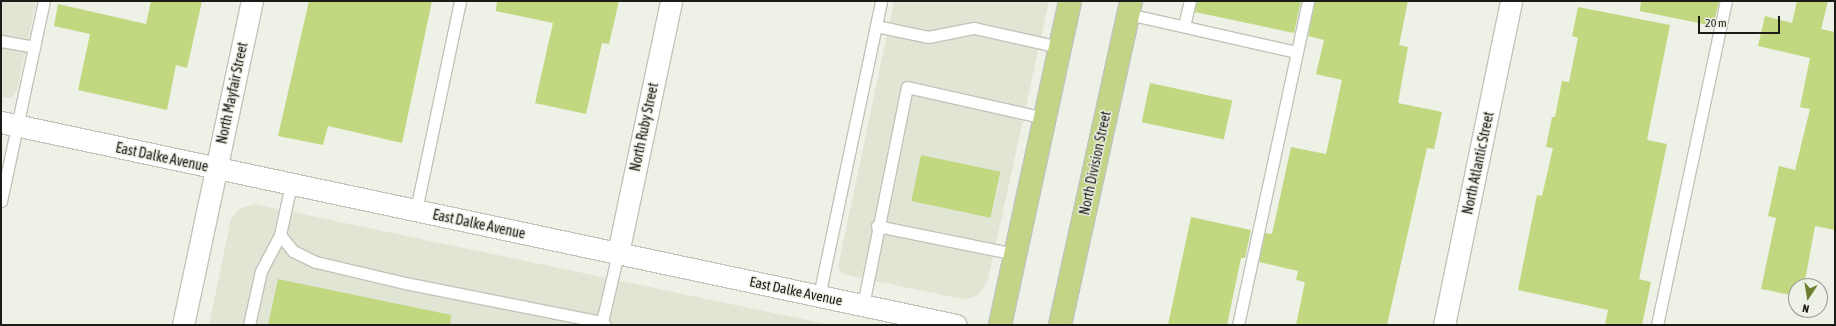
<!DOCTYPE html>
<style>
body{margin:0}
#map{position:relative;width:1836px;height:326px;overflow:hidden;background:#edf1e6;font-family:"Asap Condensed",sans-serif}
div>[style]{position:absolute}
.built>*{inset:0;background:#e1e6d4}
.building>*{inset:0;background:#c1d780;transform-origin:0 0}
.roads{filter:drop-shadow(1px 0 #c1c4ba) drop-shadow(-1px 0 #c1c4ba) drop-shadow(0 1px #c1c4ba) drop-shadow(0 -1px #c1c4ba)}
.lane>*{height:11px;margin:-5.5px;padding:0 5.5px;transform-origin:5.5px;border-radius:5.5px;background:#fff}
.street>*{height:21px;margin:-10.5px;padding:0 10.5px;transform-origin:10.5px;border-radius:10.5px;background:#fff}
.primary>*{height:22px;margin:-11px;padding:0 11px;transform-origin:11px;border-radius:11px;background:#c4d486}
span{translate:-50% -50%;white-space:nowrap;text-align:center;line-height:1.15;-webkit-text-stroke:3px #edf1e6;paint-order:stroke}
.street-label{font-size:14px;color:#1b1c18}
.frame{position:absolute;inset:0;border:2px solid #1b1c18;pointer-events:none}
.north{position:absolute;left:1788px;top:278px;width:40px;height:40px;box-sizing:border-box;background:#edf1e6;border:1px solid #999c94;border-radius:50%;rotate:192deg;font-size:11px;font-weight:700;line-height:16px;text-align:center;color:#1b1c18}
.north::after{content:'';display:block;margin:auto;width:14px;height:18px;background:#6d802f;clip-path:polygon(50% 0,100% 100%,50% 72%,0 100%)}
.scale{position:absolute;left:1698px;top:16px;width:82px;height:18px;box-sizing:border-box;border:2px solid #1b1c18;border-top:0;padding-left:5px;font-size:12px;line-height:14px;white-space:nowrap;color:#1b1c18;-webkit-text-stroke:3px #edf1e6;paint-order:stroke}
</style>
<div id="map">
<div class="built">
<div style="clip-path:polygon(1px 1px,36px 1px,17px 91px,11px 98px,1px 97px)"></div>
<div style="clip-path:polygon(894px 1px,1049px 1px,988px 280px,979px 294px,971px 298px,962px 299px,842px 274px,838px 267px)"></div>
<div style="clip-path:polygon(254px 204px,831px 325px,209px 325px,231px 219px,239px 209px)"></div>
</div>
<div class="building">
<div style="clip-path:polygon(151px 1px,202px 1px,187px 68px,176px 65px,167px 110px,78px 90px,90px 34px,54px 26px,58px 4px,146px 24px)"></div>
<div style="clip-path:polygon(309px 1px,432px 1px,402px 143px,328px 126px,323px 145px,278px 136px)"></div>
<div style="clip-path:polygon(497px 1px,619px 1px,609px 44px,602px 43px,586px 114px,535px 103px,553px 23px,496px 11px)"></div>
<div style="clip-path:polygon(1197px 1px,1301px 1px,1294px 33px,1195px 12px)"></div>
<div style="clip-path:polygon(1315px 1px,1408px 1px,1399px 45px,1408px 47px,1398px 103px,1442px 112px,1434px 149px,1427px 148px,1387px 325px,1296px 325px,1305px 282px,1296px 280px,1298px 271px,1259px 262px,1265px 233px,1272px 234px,1291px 147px,1326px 154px,1342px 80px,1316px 74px,1324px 40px,1308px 36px)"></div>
<div style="clip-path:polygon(1641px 1px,1719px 1px,1713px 26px,1640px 11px)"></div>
<div style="clip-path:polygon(1797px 1px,1828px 1px,1821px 29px,1835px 32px,1835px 230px,1815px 226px,1804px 286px,1796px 286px,1796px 296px,1761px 289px,1776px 218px,1768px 216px,1779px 166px,1795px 170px,1810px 109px,1800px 107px,1810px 58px,1758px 46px,1765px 16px,1792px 23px)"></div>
<div style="clip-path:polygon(1578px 7px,1670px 25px,1647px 140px,1667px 144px,1639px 279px,1651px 282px,1642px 325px,1605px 325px,1608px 310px,1518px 290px,1537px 195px,1542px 196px,1553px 148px,1546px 147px,1552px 117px,1555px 117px,1562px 81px,1569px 82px,1578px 38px,1572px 36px)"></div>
<div style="left:1150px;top:83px;width:84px;height:40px;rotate:12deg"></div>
<div style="left:921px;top:155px;width:81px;height:47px;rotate:12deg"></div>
<div style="clip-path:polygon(1191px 217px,1251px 230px,1245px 258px,1241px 258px,1227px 325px,1168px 325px)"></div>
<div style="clip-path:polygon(278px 279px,451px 315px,450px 325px,268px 325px)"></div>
</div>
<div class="roads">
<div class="lane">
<div style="left:1128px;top:14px;width:173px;rotate:12.7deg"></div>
<div style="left:876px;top:26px;width:53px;rotate:11.9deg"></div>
<div style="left:928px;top:37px;width:47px;rotate:-11.1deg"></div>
<div style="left:974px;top:28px;width:88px;rotate:12.5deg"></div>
<div style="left:1184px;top:26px;width:26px;rotate:-77deg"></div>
<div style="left:1px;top:41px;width:34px;rotate:10deg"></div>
<div style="left:291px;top:184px;width:52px;rotate:102.2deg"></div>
<div style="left:280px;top:235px;width:21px;rotate:51deg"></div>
<div style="left:293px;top:251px;width:25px;rotate:26deg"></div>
<div style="left:316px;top:262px;width:91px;rotate:13.3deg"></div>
<div style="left:405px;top:283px;width:201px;rotate:11.2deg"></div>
<div style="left:1px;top:201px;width:205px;rotate:-77.9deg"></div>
<div style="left:416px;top:210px;width:214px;rotate:-78.1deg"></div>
<div style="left:877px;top:226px;width:141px;rotate:11.5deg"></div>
<div style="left:819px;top:296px;width:301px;rotate:-78.1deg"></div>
<div style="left:863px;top:305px;width:222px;rotate:-78.6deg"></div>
<div style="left:907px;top:87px;width:141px;rotate:12.7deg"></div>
<div style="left:249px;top:325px;width:55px;rotate:-77.5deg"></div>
<div style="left:261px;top:271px;width:41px;rotate:-62.2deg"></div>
<div style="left:605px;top:325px;width:4px;rotate:-135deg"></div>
<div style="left:602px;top:322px;width:71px;rotate:-76.9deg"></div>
<div style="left:1238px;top:325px;width:331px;rotate:-77.8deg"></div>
<div style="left:1657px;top:325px;width:331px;rotate:-78deg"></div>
</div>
<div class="street">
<div style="left:1px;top:122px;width:976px;rotate:12deg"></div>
<div style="left:618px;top:253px;width:258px;rotate:-78.1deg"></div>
<div style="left:183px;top:325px;width:331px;rotate:-78deg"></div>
<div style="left:1444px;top:325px;width:331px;rotate:-78.3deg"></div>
</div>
<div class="primary">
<div style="left:1000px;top:325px;width:331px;rotate:-77.8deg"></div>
<div style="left:1060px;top:325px;width:332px;rotate:-77.6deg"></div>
</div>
</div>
<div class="street-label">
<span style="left:232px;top:93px;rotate:-78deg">North Mayfair Street</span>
<span style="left:644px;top:127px;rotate:-78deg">North Ruby Street</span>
<span style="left:162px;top:157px;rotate:12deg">East Dalke Avenue</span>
<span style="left:1095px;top:163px;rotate:-78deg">North Division Street</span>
<span style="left:1478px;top:163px;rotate:-78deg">North Atlantic Street</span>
<span style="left:479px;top:224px;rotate:12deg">East Dalke Avenue</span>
<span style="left:796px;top:291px;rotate:12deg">East Dalke Avenue</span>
</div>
<div class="frame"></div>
<div class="north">N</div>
<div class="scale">20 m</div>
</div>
